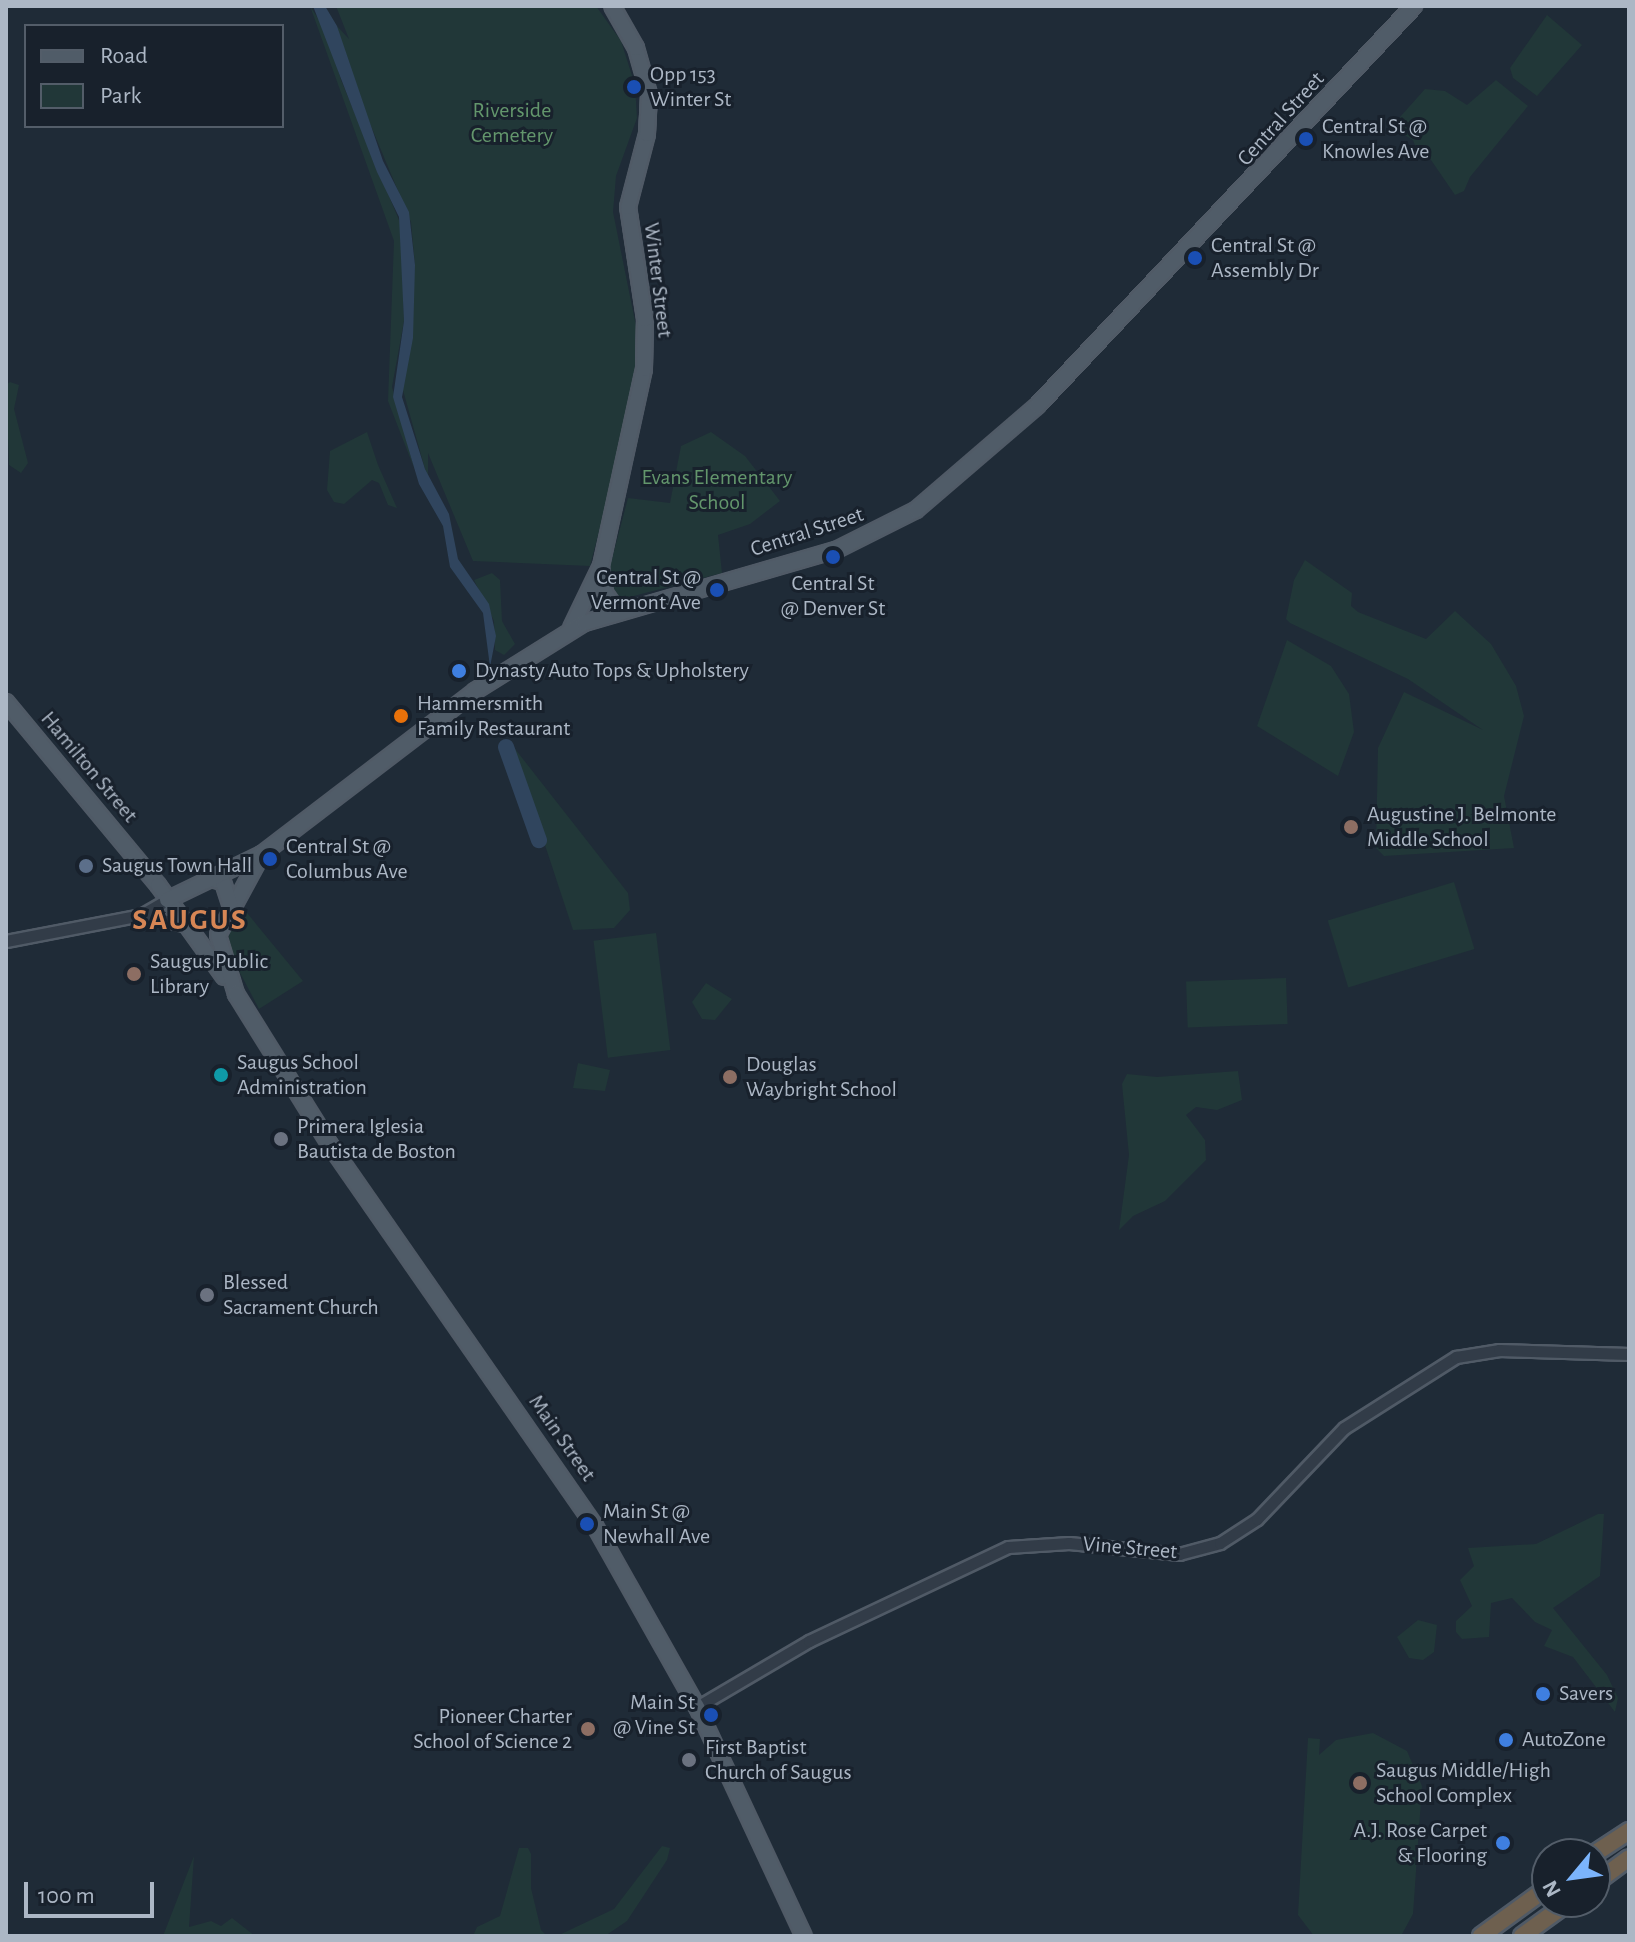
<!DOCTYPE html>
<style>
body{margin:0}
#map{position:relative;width:1635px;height:1942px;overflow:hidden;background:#1f2b37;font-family:"Alegreya Sans",sans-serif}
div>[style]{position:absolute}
.green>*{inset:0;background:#213738;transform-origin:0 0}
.water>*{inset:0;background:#30455e}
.river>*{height:16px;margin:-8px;padding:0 8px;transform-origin:8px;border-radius:8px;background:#30455e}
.roads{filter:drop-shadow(2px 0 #505a66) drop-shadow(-2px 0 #505a66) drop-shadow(0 2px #505a66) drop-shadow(0 -2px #505a66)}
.minor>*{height:11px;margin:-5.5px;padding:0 5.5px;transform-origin:5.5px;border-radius:5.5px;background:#323c48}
.major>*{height:14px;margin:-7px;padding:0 7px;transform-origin:7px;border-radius:7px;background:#505c68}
.highway>*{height:16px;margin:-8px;padding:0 8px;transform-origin:8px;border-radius:8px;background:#6e604f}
.dots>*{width:22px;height:22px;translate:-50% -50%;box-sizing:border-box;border:4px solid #18212c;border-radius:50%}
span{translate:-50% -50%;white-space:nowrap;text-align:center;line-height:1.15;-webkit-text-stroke:6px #18212c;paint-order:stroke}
.poi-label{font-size:22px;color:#acb7c5}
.left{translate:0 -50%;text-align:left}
.right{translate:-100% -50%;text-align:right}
.park-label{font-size:22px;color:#63966c}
.street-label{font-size:22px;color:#acb7c5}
.district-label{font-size:30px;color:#d78655;font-weight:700;letter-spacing:2px}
.frame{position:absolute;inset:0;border:8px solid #acb7c5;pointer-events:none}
.legend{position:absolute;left:24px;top:24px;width:260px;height:104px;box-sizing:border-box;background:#18212c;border:2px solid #535d69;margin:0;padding:10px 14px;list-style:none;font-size:24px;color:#acb7c5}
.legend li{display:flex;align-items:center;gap:16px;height:40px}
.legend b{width:40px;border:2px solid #535d69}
.north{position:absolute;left:1531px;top:1838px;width:80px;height:80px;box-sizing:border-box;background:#18212c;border:2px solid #535d69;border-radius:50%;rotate:241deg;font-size:22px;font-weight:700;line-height:32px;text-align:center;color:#acb7c5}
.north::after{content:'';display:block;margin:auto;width:28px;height:36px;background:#7bb4fc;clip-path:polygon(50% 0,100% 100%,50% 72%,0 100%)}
.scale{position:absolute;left:24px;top:1882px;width:130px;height:36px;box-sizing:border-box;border:4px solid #acb7c5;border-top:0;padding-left:10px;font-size:24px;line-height:28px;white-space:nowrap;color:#acb7c5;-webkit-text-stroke:6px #18212c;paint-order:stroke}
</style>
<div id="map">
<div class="green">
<div style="clip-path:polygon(310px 6px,328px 34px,341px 80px,401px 225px,404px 321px,392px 387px,414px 468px,388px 401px,394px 241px)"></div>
<div style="clip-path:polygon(336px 6px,596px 6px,621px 41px,635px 85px,637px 118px,616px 176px,613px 212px,636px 326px,635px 369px,627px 423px,590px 566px,473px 561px,428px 453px,428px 475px,425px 469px,401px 383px,415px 265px,411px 222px,351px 78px,337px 26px,349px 39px)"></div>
<div style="clip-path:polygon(1547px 15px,1582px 45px,1537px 96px,1513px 78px,1510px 68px)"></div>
<div style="clip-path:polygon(1496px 80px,1528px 106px,1470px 177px,1464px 191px,1455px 195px,1431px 160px,1418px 154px,1413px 140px,1401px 133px,1400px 117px,1425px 89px,1445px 91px,1467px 105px)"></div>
<div style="clip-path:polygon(10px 382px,19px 385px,14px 409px,28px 463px,21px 473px,9px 465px,6px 385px)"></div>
<div style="clip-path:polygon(367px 432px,378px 465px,397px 508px,388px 505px,379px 483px,372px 480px,344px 504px,334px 502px,327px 490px,330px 451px)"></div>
<div style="clip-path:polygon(711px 432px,745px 456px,780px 501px,750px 524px,718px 535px,722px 573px,626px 598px,618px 595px,607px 578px,628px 498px,670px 503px,681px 446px)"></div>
<div style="clip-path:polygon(1305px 560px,1352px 593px,1351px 606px,1358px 612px,1426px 639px,1455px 611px,1491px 644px,1516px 686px,1524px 716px,1504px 796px,1514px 848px,1384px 856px,1376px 848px,1378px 748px,1404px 692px,1483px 730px,1408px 679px,1290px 623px,1286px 619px,1294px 580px)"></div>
<div style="clip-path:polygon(492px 573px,500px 580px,502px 621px,515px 644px,504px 655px,495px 650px,494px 621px,474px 580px)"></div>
<div style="clip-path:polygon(1287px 640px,1331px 666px,1349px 694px,1354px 732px,1338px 776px,1257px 726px)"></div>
<div style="clip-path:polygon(512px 745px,628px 893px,630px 910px,614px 928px,573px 930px)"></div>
<div style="left:1454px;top:882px;width:70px;height:132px;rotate:73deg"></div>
<div style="clip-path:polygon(243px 908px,303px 981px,259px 1009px,227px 948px,230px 930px)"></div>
<div style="left:656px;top:933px;width:118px;height:63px;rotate:83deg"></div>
<div style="left:1286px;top:978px;width:46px;height:100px;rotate:88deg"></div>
<div style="clip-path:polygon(706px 983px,732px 999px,715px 1020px,702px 1019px,692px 1002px)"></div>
<div style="clip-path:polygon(578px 1063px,610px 1070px,605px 1091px,573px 1088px)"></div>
<div style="clip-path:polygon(1238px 1071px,1242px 1100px,1217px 1110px,1196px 1107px,1186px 1115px,1205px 1140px,1206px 1160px,1165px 1201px,1133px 1216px,1119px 1230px,1129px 1155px,1122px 1084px,1127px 1074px,1157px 1077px)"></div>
<div style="clip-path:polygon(1598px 1514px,1604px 1514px,1600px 1576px,1553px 1608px,1607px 1675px,1618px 1698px,1615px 1712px,1573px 1657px,1544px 1646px,1552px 1630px,1535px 1622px,1512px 1598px,1491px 1603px,1489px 1637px,1462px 1639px,1456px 1632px,1456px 1621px,1472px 1606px,1460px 1580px,1474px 1566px,1468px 1548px,1536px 1544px)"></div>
<div style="clip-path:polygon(1418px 1620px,1437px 1625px,1434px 1652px,1423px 1660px,1409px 1658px,1397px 1637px)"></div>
<div style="clip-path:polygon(1373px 1733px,1407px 1751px,1422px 1786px,1413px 1914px,1401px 1936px,1314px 1936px,1298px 1915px,1308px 1738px,1320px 1739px,1319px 1755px,1336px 1740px)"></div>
<div style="clip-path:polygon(662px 1846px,670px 1848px,667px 1860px,627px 1921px,605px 1936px,557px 1936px,614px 1909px)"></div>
<div style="clip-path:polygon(519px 1848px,528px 1848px,531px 1854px,531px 1888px,541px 1930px,547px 1936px,473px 1936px,477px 1927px,500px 1916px)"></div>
<div style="clip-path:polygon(194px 1856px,189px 1927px,211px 1921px,221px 1926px,232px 1918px,255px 1936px,163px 1936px)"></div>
</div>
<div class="water">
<div style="clip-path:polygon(313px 6px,325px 6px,337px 26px,383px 161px,409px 212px,415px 265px,413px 338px,402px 397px,425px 469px,449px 514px,458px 559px,489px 604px,496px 636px,490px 667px,483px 613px,450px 567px,443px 526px,419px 484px,393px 397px,404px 321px,399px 217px,377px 172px)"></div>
</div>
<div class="river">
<div style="left:506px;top:747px;width:99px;rotate:70.5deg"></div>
</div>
<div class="roads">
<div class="minor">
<div style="left:141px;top:915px;width:43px;rotate:13.4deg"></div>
<div style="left:6px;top:941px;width:137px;rotate:-10.9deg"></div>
<div style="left:141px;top:915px;width:30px;rotate:-30deg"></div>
<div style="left:697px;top:1707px;width:130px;rotate:-30.5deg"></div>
<div style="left:809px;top:1641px;width:220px;rotate:-25.3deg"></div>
<div style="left:1008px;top:1547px;width:61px;rotate:-3.8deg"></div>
<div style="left:1069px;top:1543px;width:111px;rotate:5.7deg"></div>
<div style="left:1179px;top:1554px;width:42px;rotate:-15deg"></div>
<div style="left:1220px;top:1543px;width:44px;rotate:-33deg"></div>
<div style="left:1257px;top:1519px;width:126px;rotate:-46.3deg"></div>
<div style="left:1344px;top:1428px;width:133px;rotate:-32.4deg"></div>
<div style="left:1456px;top:1357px;width:44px;rotate:-9.2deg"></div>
<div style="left:1499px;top:1350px;width:130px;rotate:1.8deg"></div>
</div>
<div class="major">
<div style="left:601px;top:567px;width:26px;rotate:81deg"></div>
<div style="left:605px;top:593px;width:21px;rotate:55deg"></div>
<div style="left:571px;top:628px;width:69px;rotate:-64.2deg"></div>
<div style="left:601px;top:566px;width:202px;rotate:-77.7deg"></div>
<div style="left:644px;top:369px;width:50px;rotate:-88.9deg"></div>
<div style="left:645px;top:319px;width:113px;rotate:-98.6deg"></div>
<div style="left:628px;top:207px;width:75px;rotate:-75.4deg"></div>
<div style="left:647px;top:134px;width:40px;rotate:-87.1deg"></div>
<div style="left:649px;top:94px;width:48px;rotate:-105.8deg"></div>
<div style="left:636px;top:48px;width:48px;rotate:-119.7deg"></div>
<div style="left:6px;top:702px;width:238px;rotate:50.3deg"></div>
<div style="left:158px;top:885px;width:113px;rotate:54.3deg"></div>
<div style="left:262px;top:854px;width:92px;rotate:118.5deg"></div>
<div style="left:218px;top:935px;width:62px;rotate:73deg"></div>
<div style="left:236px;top:994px;width:178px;rotate:58.1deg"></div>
<div style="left:330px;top:1145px;width:464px;rotate:55.2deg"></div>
<div style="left:595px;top:1526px;width:208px;rotate:60.6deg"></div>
<div style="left:697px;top:1707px;width:253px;rotate:65deg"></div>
<div style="left:207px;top:878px;width:16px;rotate:14deg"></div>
<div style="left:223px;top:882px;width:26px;rotate:72deg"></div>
<div style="left:167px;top:900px;width:106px;rotate:-25.8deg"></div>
<div style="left:262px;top:854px;width:268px;rotate:-37.4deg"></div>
<div style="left:475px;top:691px;width:128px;rotate:-32deg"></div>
<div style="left:584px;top:623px;width:262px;rotate:-16.2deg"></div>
<div style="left:836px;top:550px;width:89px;rotate:-26.6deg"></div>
<div style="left:916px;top:510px;width:160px;rotate:-40.7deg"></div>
<div style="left:1037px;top:406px;width:550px;rotate:-46.7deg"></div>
</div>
<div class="highway">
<div style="left:1594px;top:1854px;width:42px;rotate:-33.3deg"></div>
<div style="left:1595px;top:1883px;width:42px;rotate:-36.3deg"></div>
<div style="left:1481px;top:1936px;width:82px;rotate:-36deg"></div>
<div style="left:1522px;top:1936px;width:58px;rotate:-35.9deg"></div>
</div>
</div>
<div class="dots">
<div style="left:634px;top:87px;background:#1a4fb4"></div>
<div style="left:1306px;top:139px;background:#1a4fb4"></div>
<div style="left:1195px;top:258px;background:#1a4fb4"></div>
<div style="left:833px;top:557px;background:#1a4fb4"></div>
<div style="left:717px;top:590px;background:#1a4fb4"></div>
<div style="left:459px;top:671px;background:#3f7fe0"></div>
<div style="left:401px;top:716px;background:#e8710a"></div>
<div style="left:1351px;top:827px;background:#8d6e63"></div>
<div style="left:270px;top:859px;background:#1a4fb4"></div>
<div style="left:86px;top:866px;background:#5c6f8a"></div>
<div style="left:134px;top:974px;background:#8d6e63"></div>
<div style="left:221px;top:1075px;background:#0f9aa8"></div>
<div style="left:730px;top:1077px;background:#8d6e63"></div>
<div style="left:281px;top:1139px;background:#6b7280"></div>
<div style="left:207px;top:1295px;background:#6b7280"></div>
<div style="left:587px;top:1524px;background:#1a4fb4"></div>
<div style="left:1543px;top:1694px;background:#3f7fe0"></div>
<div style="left:711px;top:1715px;background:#1a4fb4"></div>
<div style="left:588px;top:1729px;background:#8d6e63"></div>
<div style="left:1506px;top:1740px;background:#3f7fe0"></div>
<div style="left:689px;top:1760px;background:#6b7280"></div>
<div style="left:1360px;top:1783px;background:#8d6e63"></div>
<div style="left:1503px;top:1843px;background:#3f7fe0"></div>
</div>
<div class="poi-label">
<span class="left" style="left:650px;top:87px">Opp 153<br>Winter St</span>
<span class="left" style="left:1322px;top:139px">Central St @<br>Knowles Ave</span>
<span class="left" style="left:1211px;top:258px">Central St @<br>Assembly Dr</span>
<span class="right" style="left:701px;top:590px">Central St @<br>Vermont Ave</span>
<span style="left:833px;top:596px">Central St<br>@ Denver St</span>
<span class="left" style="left:475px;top:671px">Dynasty Auto Tops &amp; Upholstery</span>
<span class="left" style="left:417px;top:716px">Hammersmith<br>Family Restaurant</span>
<span class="left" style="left:1367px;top:827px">Augustine J. Belmonte<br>Middle School</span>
<span class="left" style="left:286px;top:859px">Central St @<br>Columbus Ave</span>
<span class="left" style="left:102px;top:866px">Saugus Town Hall</span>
<span class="left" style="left:150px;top:974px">Saugus Public<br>Library</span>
<span class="left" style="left:237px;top:1075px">Saugus School<br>Administration</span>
<span class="left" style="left:746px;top:1077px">Douglas<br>Waybright School</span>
<span class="left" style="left:297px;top:1139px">Primera Iglesia<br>Bautista de Boston</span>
<span class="left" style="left:223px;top:1295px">Blessed<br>Sacrament Church</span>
<span class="left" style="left:603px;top:1524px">Main St @<br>Newhall Ave</span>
<span class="left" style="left:1559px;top:1694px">Savers</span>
<span class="right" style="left:695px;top:1715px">Main St<br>@ Vine St</span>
<span class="right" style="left:572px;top:1729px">Pioneer Charter<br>School of Science 2</span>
<span class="left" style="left:1522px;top:1740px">AutoZone</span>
<span class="left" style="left:705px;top:1760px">First Baptist<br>Church of Saugus</span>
<span class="left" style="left:1376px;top:1783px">Saugus Middle/High<br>School Complex</span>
<span class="right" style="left:1487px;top:1843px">A.J. Rose Carpet<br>&amp; Flooring</span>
</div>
<div class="park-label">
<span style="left:512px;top:123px">Riverside<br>Cemetery</span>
<span style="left:717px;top:490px">Evans Elementary<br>School</span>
</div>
<div class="street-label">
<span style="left:1281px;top:119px;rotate:-48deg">Central Street</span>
<span style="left:658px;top:280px;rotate:83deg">Winter Street</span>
<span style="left:807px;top:532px;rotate:-18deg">Central Street</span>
<span style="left:89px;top:767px;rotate:50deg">Hamilton Street</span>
<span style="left:562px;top:1438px;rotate:55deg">Main Street</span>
<span style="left:1130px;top:1548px;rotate:5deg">Vine Street</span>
</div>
<div class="district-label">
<span style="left:190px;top:920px">SAUGUS</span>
</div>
<div class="frame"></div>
<ul class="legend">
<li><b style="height:10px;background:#505c68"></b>Road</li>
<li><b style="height:22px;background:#213738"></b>Park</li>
</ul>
<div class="north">N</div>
<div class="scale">100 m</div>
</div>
